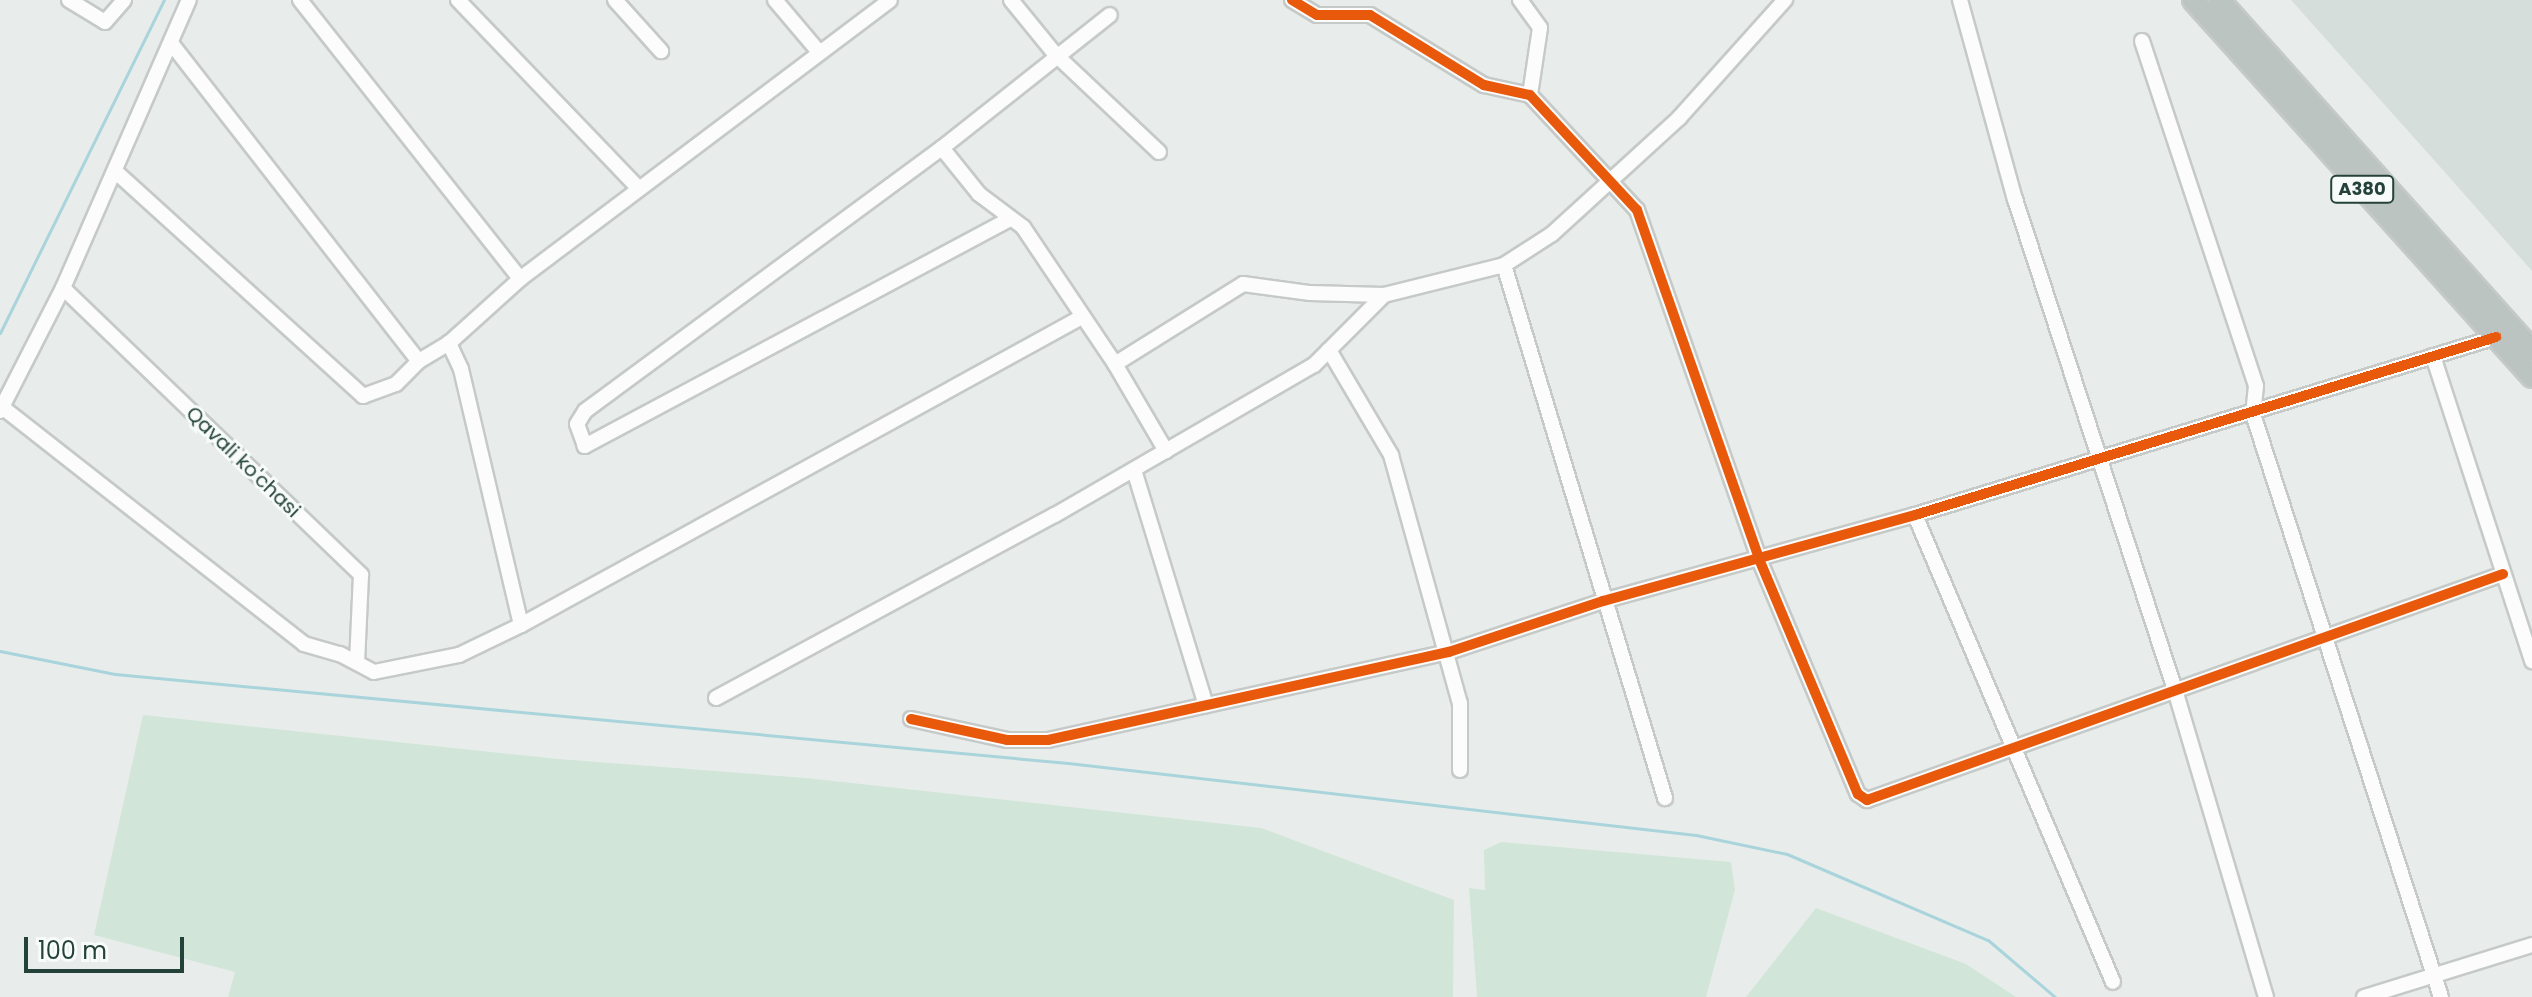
<!DOCTYPE html>
<style>
body{margin:0}
#map{position:relative;width:2532px;height:997px;overflow:hidden;background:#e8edeb;font-family:Poppins,sans-serif}
div>[style]{position:absolute}
.built>*{inset:0;background:#d6dedb}
.green>*{inset:0;background:#d1e6d8}
.stream>*{height:3px;margin:-1.5px;padding:0 1.5px;transform-origin:1.5px;border-radius:1.5px;background:#a9d4db}
.roads{filter:drop-shadow(2px 0 #c5cac8) drop-shadow(-2px 0 #c5cac8) drop-shadow(0 2px #c5cac8) drop-shadow(0 -2px #c5cac8)}
.minor>*{height:14px;margin:-7px;padding:0 7px;transform-origin:7px;border-radius:7px;background:#fcfcfc}
.highway>*{height:20px;margin:-10px;padding:0 10px;transform-origin:10px;border-radius:10px;background:#bcc4c2}
.cycleway>*{height:10px;margin:-5px;padding:0 5px;transform-origin:5px;border-radius:5px;background:#e8590c}
span{translate:-50% -50%;white-space:nowrap;text-align:center;line-height:1.15;-webkit-text-stroke:6px #f7fbf9;paint-order:stroke}
.shield-label span{padding:2px 6px;background:#f7fbf9;border:2px solid;border-radius:6px;-webkit-text-stroke-width:0}
.shield-label{font-size:18px;color:#24423a;font-weight:700}
.street-label{font-size:20px;color:#24423a}
.scale{position:absolute;left:24px;top:937px;width:160px;height:36px;box-sizing:border-box;border:4px solid #24423a;border-top:0;padding-left:10px;font-size:24px;line-height:28px;white-space:nowrap;color:#24423a;-webkit-text-stroke:6px #f7fbf9;paint-order:stroke}
</style>
<div id="map">
<div class="built">
<div style="clip-path:polygon(2291px 0,2532px 0,2532px 271px,2442px 169px)"></div>
</div>
<div class="green">
<div style="clip-path:polygon(143px 715px,558px 759px,806px 778px,1261px 828px,1454px 900px,1453px 997px,228px 997px,235px 972px,94px 935px)"></div>
<div style="clip-path:polygon(1501px 842px,1731px 862px,1735px 890px,1706px 997px,1477px 997px,1469px 888px,1485px 890px,1484px 850px)"></div>
<div style="clip-path:polygon(1816px 908px,1966px 964px,2016px 997px,1746px 997px)"></div>
</div>
<div class="stream">
<div style="left:0;top:333px;width:371px;rotate:-63.8deg"></div>
<div style="left:0;top:651px;width:117px;rotate:11.3deg"></div>
<div style="left:115px;top:674px;width:957px;rotate:5.34deg"></div>
<div style="left:1068px;top:763px;width:632px;rotate:6.54deg"></div>
<div style="left:1696px;top:835px;width:93px;rotate:11.8deg"></div>
<div style="left:1787px;top:854px;width:219px;rotate:23.2deg"></div>
<div style="left:1988px;top:940px;width:88px;rotate:40.4deg"></div>
</div>
<div class="roads">
<div class="minor">
<div style="left:69px;top:0;width:42px;rotate:31.4deg"></div>
<div style="left:105px;top:22px;width:29px;rotate:-49deg"></div>
<div style="left:300px;top:0;width:355px;rotate:51.7deg"></div>
<div style="left:458px;top:0;width:260px;rotate:46.2deg"></div>
<div style="left:615px;top:0;width:69px;rotate:48deg"></div>
<div style="left:775px;top:0;width:68px;rotate:49.8deg"></div>
<div style="left:1011px;top:0;width:70px;rotate:50.8deg"></div>
<div style="left:1055px;top:54px;width:143px;rotate:43.3deg"></div>
<div style="left:1292px;top:0;width:29px;rotate:31deg"></div>
<div style="left:1317px;top:15px;width:53px"></div>
<div style="left:1370px;top:15px;width:134px;rotate:31.6deg"></div>
<div style="left:1484px;top:85px;width:47px;rotate:12.3deg"></div>
<div style="left:1530px;top:95px;width:157px;rotate:47.1deg"></div>
<div style="left:1637px;top:210px;width:370px;rotate:70.7deg"></div>
<div style="left:1759px;top:559px;width:255px;rotate:67.2deg"></div>
<div style="left:1858px;top:794px;width:11px;rotate:34deg"></div>
<div style="left:1867px;top:800px;width:675px;rotate:-19.56deg"></div>
<div style="left:1520px;top:0;width:34px;rotate:54deg"></div>
<div style="left:1540px;top:28px;width:68px;rotate:98.5deg"></div>
<div style="left:1960px;top:0;width:206px;rotate:74.6deg"></div>
<div style="left:2015px;top:199px;width:516px;rotate:71.95deg"></div>
<div style="left:2175px;top:690px;width:320px;rotate:73.5deg"></div>
<div style="left:2142px;top:41px;width:363px;rotate:71.7deg"></div>
<div style="left:2256px;top:386px;width:28px;rotate:96deg"></div>
<div style="left:2253px;top:414px;width:613px;rotate:72.13deg"></div>
<div style="left:171px;top:43px;width:403px;rotate:52.1deg"></div>
<div style="left:419px;top:361px;width:35px;rotate:-31deg"></div>
<div style="left:942px;top:148px;width:59px;rotate:51.2deg"></div>
<div style="left:979px;top:194px;width:55px;rotate:36.9deg"></div>
<div style="left:1023px;top:227px;width:165px;rotate:56.1deg"></div>
<div style="left:1115px;top:364px;width:101px;rotate:59.6deg"></div>
<div style="left:115px;top:171px;width:335px;rotate:42.2deg"></div>
<div style="left:363px;top:396px;width:35px;rotate:-20deg"></div>
<div style="left:396px;top:384px;width:33px;rotate:-45deg"></div>
<div style="left:1008px;top:220px;width:480px;rotate:151.9deg"></div>
<div style="left:585px;top:446px;width:23px;rotate:-110deg"></div>
<div style="left:577px;top:424px;width:15px;rotate:-58deg"></div>
<div style="left:585px;top:411px;width:443px;rotate:-36.4deg"></div>
<div style="left:942px;top:148px;width:214px;rotate:-38.4deg"></div>
<div style="left:1504px;top:265px;width:557px;rotate:73.19deg"></div>
<div style="left:63px;top:288px;width:414px;rotate:43.9deg"></div>
<div style="left:361px;top:575px;width:87px;rotate:92.6deg"></div>
<div style="left:1329px;top:350px;width:122px;rotate:59.4deg"></div>
<div style="left:1391px;top:455px;width:257px;rotate:74.5deg"></div>
<div style="left:1460px;top:703px;width:67px;rotate:90deg"></div>
<div style="left:2433px;top:356px;width:321px;rotate:72deg"></div>
<div style="left:1115px;top:364px;width:151px;rotate:-32deg"></div>
<div style="left:1243px;top:284px;width:68px;rotate:7.7deg"></div>
<div style="left:1310px;top:293px;width:74px;rotate:1.5deg"></div>
<div style="left:2px;top:407px;width:384px;rotate:38.1deg"></div>
<div style="left:304px;top:644px;width:37px;rotate:16deg"></div>
<div style="left:340px;top:654px;width:38px;rotate:28deg"></div>
<div style="left:374px;top:672px;width:87px;rotate:-11.3deg"></div>
<div style="left:459px;top:655px;width:69px;rotate:-25.8deg"></div>
<div style="left:521px;top:625px;width:640px;rotate:-28.77deg"></div>
<div style="left:0;top:411px;width:138px;rotate:-62.9deg"></div>
<div style="left:63px;top:288px;width:314px;rotate:-66.4deg"></div>
<div style="left:1134px;top:470px;width:246px;rotate:73deg"></div>
<div style="left:1915px;top:515px;width:507px;rotate:67.02deg"></div>
<div style="left:521px;top:625px;width:263px;rotate:-103.2deg"></div>
<div style="left:461px;top:369px;width:29px;rotate:-115deg"></div>
<div style="left:449px;top:343px;width:96px;rotate:-42deg"></div>
<div style="left:520px;top:279px;width:463px;rotate:-37deg"></div>
<div style="left:716px;top:698px;width:385px;rotate:-28.4deg"></div>
<div style="left:1055px;top:515px;width:299px;rotate:-30.1deg"></div>
<div style="left:1314px;top:365px;width:99px;rotate:-45deg"></div>
<div style="left:1384px;top:295px;width:124px;rotate:-14deg"></div>
<div style="left:1504px;top:265px;width:57px;rotate:-32.9deg"></div>
<div style="left:1552px;top:234px;width:172px;rotate:-42.4deg"></div>
<div style="left:1679px;top:118px;width:159px;rotate:-48.1deg"></div>
<div style="left:911px;top:719px;width:98px;rotate:12.3deg"></div>
<div style="left:1007px;top:740px;width:41px"></div>
<div style="left:1048px;top:740px;width:411px;rotate:-12.4deg"></div>
<div style="left:1449px;top:652px;width:162px;rotate:-18.3deg"></div>
<div style="left:1603px;top:601px;width:324px;rotate:-15.4deg"></div>
<div style="left:1915px;top:515px;width:608px;rotate:-17.03deg"></div>
<div style="left:2364px;top:997px;width:176px;rotate:-17.2deg"></div>
</div>
<div class="highway">
<div style="left:2193px;top:0;width:507px;rotate:48.04deg"></div>
<div style="left:2219px;top:0;width:470px;rotate:48.2deg"></div>
</div>
</div>
<div class="cycleway">
<div style="left:1292px;top:0;width:29px;rotate:31deg"></div>
<div style="left:1317px;top:15px;width:53px"></div>
<div style="left:1370px;top:15px;width:134px;rotate:31.6deg"></div>
<div style="left:1484px;top:85px;width:47px;rotate:12.3deg"></div>
<div style="left:1530px;top:95px;width:157px;rotate:47.1deg"></div>
<div style="left:1637px;top:210px;width:370px;rotate:70.7deg"></div>
<div style="left:1759px;top:559px;width:255px;rotate:67.2deg"></div>
<div style="left:1858px;top:794px;width:11px;rotate:34deg"></div>
<div style="left:1867px;top:800px;width:675px;rotate:-19.56deg"></div>
<div style="left:911px;top:719px;width:98px;rotate:12.3deg"></div>
<div style="left:1007px;top:740px;width:41px"></div>
<div style="left:1048px;top:740px;width:411px;rotate:-12.4deg"></div>
<div style="left:1449px;top:652px;width:162px;rotate:-18.3deg"></div>
<div style="left:1603px;top:601px;width:324px;rotate:-15.4deg"></div>
<div style="left:1915px;top:515px;width:608px;rotate:-17.03deg"></div>
</div>
<div class="shield-label">
<span style="left:2362px;top:189px">A380</span>
</div>
<div class="street-label">
<span style="left:243px;top:462px;rotate:44deg">Qavali ko'chasi</span>
</div>
<div class="scale">100 m</div>
</div>
